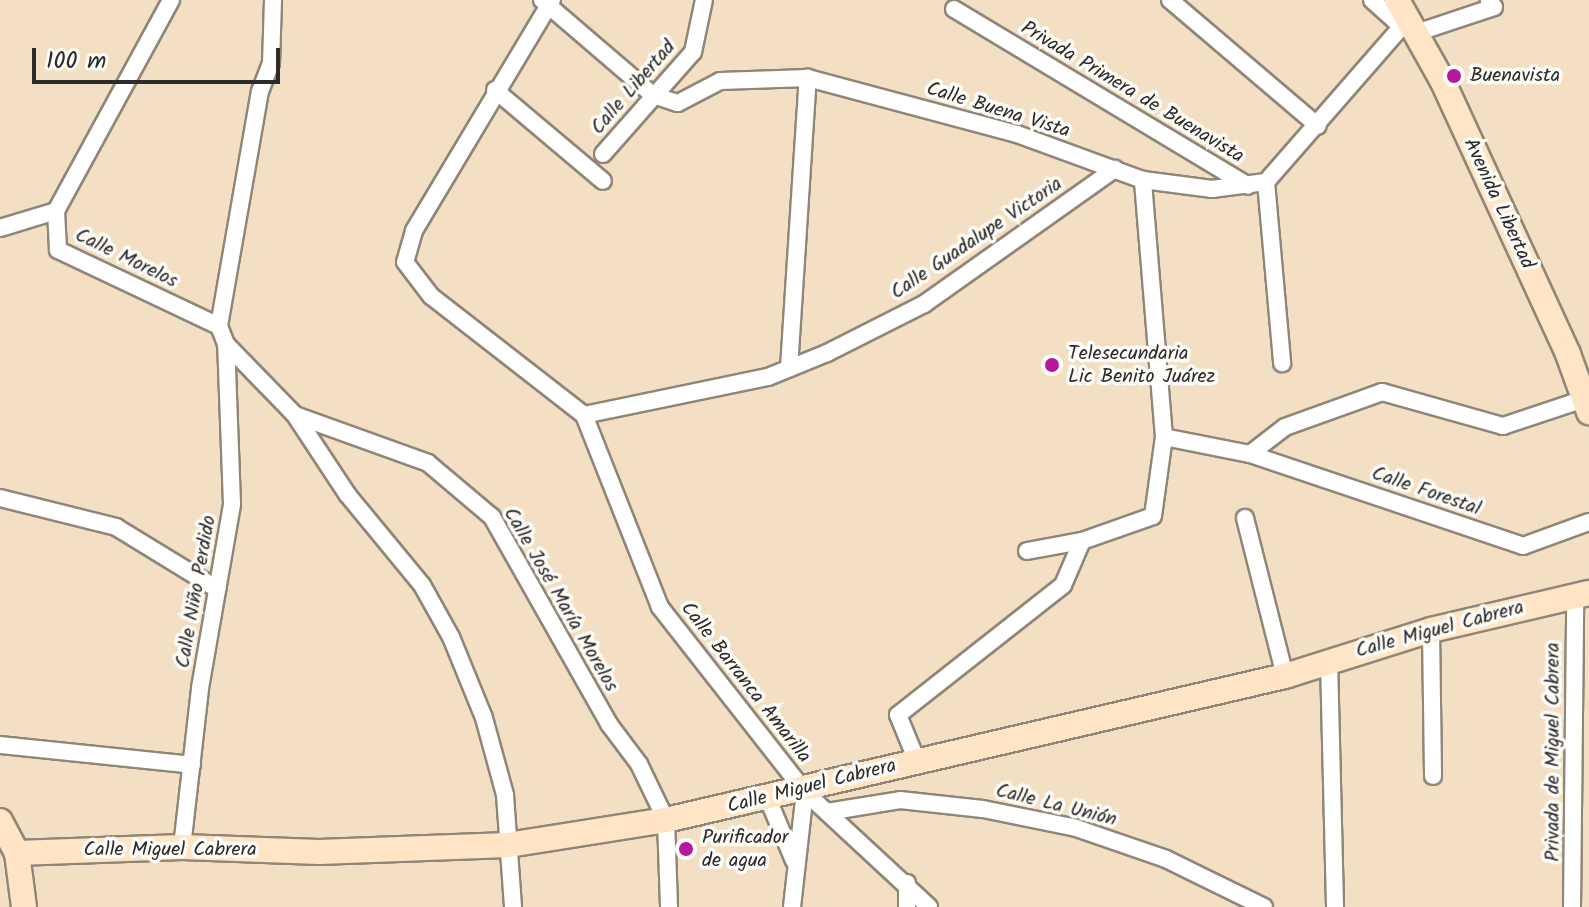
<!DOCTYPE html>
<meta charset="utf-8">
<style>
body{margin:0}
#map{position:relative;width:1589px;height:907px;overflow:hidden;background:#f3e0c4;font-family:Kalam,sans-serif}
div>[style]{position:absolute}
.roads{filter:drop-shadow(2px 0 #8f8678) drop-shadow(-2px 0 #8f8678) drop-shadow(0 2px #8f8678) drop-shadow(0 -2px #8f8678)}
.street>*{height:16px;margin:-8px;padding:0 8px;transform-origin:8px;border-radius:8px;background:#fff}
.secondary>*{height:24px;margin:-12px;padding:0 12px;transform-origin:12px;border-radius:12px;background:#ffe4c6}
.dots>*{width:22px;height:22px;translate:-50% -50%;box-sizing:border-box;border:4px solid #fdfcf7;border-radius:50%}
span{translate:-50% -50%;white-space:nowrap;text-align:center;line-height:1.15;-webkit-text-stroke:7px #fdfcf7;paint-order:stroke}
.poi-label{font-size:20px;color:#2b2b2b}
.left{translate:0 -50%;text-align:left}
.street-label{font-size:20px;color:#2b2b2b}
.scale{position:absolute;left:32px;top:48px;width:248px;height:36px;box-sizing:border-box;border:4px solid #2b2b2b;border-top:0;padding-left:10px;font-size:24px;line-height:28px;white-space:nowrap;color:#2b2b2b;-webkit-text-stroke:6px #fdfcf7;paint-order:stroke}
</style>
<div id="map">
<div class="roads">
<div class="street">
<div style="left:273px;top:0;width:63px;rotate:91.8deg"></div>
<div style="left:271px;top:63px;width:30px;rotate:111deg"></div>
<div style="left:260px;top:91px;width:239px;rotate:99.9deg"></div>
<div style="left:219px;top:326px;width:19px;rotate:69deg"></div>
<div style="left:226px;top:344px;width:99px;rotate:45.8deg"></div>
<div style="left:295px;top:415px;width:95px;rotate:56.6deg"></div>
<div style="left:347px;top:494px;width:118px;rotate:50.5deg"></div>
<div style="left:422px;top:585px;width:60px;rotate:60.9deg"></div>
<div style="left:451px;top:637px;width:87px;rotate:67.8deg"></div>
<div style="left:484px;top:718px;width:80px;rotate:74.7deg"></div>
<div style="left:505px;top:795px;width:112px;rotate:85.9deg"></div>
<div style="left:542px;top:0;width:146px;rotate:40.6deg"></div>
<div style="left:653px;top:95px;width:26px;rotate:18deg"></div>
<div style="left:678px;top:103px;width:47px;rotate:-27.6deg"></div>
<div style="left:720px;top:81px;width:88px;rotate:-2deg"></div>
<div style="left:808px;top:78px;width:216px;rotate:15deg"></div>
<div style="left:1017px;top:134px;width:134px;rotate:20.1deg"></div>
<div style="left:1143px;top:180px;width:70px;rotate:7.4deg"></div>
<div style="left:1212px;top:189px;width:54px;rotate:-7.4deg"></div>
<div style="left:1266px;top:182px;width:216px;rotate:-48.9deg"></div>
<div style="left:552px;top:0;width:269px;rotate:120.9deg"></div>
<div style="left:414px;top:231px;width:32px;rotate:106deg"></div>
<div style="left:405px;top:262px;width:43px;rotate:52.6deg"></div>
<div style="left:431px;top:296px;width:194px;rotate:37.9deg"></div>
<div style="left:584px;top:415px;width:206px;rotate:68.4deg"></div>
<div style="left:660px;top:607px;width:235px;rotate:51.9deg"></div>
<div style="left:805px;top:792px;width:169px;rotate:42.8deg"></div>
<div style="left:1170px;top:0;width:194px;rotate:40.4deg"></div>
<div style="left:1372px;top:0;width:38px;rotate:42deg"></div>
<div style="left:954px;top:9px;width:343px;rotate:31deg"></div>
<div style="left:1416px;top:33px;width:82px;rotate:-18.4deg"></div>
<div style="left:1494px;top:7px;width:9px;rotate:-126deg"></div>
<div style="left:495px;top:90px;width:141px;rotate:40.1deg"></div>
<div style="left:603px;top:154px;width:136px;rotate:-48.6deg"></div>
<div style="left:693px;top:52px;width:53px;rotate:-78.1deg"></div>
<div style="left:1266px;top:182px;width:182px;rotate:84.9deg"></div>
<div style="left:56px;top:211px;width:240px;rotate:-61.4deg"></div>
<div style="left:0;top:228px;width:59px;rotate:-16.9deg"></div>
<div style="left:56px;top:211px;width:39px;rotate:87deg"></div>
<div style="left:58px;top:250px;width:178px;rotate:25.3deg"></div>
<div style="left:789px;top:368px;width:291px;rotate:-86.3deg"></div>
<div style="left:295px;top:415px;width:141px;rotate:19.8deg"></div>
<div style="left:428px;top:463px;width:84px;rotate:40.2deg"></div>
<div style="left:492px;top:517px;width:238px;rotate:60.5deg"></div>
<div style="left:609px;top:724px;width:50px;rotate:53.1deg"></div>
<div style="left:639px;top:764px;width:62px;rotate:64.3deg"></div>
<div style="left:666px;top:820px;width:87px;rotate:88deg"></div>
<div style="left:584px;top:415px;width:188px;rotate:-11.7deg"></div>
<div style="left:768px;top:377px;width:64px;rotate:-22.1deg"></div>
<div style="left:827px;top:353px;width:109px;rotate:-26.8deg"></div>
<div style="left:924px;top:304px;width:234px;rotate:-35.3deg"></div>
<div style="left:1164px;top:437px;width:88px;rotate:11.2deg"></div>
<div style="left:1250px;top:454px;width:44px;rotate:-37.6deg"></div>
<div style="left:1285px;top:427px;width:103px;rotate:-19.8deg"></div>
<div style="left:1382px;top:392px;width:126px;rotate:15.7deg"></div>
<div style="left:1503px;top:426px;width:85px;rotate:-18.4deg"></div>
<div style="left:1250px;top:454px;width:288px;rotate:18.6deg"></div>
<div style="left:1523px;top:546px;width:70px;rotate:-20deg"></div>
<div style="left:0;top:498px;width:120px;rotate:14deg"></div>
<div style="left:116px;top:527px;width:119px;rotate:31.5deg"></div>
<div style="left:1245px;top:518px;width:163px;rotate:75.8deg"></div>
<div style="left:1027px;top:551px;width:56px;rotate:-10.3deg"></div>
<div style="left:1082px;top:541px;width:75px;rotate:-19.4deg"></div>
<div style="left:1153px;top:516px;width:80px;rotate:-82.1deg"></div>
<div style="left:1164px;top:437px;width:258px;rotate:-94.7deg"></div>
<div style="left:1431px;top:630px;width:146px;rotate:89.2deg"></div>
<div style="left:1329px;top:660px;width:247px;rotate:88.6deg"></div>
<div style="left:0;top:745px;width:193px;rotate:5.9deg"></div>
<div style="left:917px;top:761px;width:50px;rotate:-112.4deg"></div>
<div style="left:898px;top:715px;width:210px;rotate:-38.2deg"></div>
<div style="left:1063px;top:585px;width:48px;rotate:-66.6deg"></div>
<div style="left:768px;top:799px;width:67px;rotate:67.2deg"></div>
<div style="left:827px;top:812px;width:74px;rotate:-9.3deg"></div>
<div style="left:900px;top:800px;width:83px;rotate:6.2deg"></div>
<div style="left:983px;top:809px;width:95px;rotate:11.5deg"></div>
<div style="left:1076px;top:828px;width:95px;rotate:19deg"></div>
<div style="left:1166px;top:859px;width:109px;rotate:26.1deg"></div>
<div style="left:182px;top:847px;width:160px;rotate:-83.5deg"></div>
<div style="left:200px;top:688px;width:187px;rotate:-80.1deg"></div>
<div style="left:232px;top:504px;width:160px;rotate:-92.1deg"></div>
<div style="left:907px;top:883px;width:24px;rotate:90deg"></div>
<div style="left:792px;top:907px;width:116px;rotate:-83.6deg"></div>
<div style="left:1572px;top:907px;width:310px;rotate:-89.4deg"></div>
</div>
<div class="secondary">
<div style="left:1397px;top:0;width:94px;rotate:60.7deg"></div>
<div style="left:1443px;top:82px;width:299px;rotate:65.3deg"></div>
<div style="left:1568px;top:354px;width:62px;rotate:70.1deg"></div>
<div style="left:0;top:821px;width:36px;rotate:62deg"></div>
<div style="left:17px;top:853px;width:54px;rotate:82.6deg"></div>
<div style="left:17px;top:853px;width:165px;rotate:-2.1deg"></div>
<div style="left:182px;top:847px;width:137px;rotate:2.1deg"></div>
<div style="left:319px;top:852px;width:189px;rotate:-2.1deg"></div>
<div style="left:508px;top:845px;width:160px;rotate:-9deg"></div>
<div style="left:666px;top:820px;width:636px;rotate:-13.1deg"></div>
<div style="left:1285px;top:676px;width:153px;rotate:-17.5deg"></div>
<div style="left:1431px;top:630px;width:162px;rotate:-13.2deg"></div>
</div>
</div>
<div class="dots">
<div style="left:1454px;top:76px;background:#b5179e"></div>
<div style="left:1052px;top:365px;background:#b5179e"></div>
<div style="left:686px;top:849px;background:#b5179e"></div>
</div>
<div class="poi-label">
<span class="left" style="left:1470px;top:76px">Buenavista</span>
<span class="left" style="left:1068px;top:366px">Telesecundaria<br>Lic Benito Juárez</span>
<span class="left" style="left:702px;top:850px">Purificador<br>de agua</span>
</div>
<div class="street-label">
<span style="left:634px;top:88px;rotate:-49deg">Calle Libertad</span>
<span style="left:1132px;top:93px;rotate:31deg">Privada Primera de Buenavista</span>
<span style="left:998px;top:111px;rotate:17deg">Calle Buena Vista</span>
<span style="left:1498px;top:204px;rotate:65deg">Avenida Libertad</span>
<span style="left:977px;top:239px;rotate:-34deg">Calle Guadalupe Victoria</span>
<span style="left:126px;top:259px;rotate:26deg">Calle Morelos</span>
<span style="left:1426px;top:492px;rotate:19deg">Calle Forestal</span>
<span style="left:197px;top:592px;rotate:-80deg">Calle Niño Perdido</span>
<span style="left:560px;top:600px;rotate:60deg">Calle José María Morelos</span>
<span style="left:1440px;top:630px;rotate:-15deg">Calle Miguel Cabrera</span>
<span style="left:745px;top:683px;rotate:52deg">Calle Barranca Amarilla</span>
<span style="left:1554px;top:752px;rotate:-90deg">Privada de Miguel Cabrera</span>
<span style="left:812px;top:787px;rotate:-14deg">Calle Miguel Cabrera</span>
<span style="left:1056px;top:806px;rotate:14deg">Calle La Unión</span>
<span style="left:170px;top:850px">Calle Miguel Cabrera</span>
</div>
<div class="scale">100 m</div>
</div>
